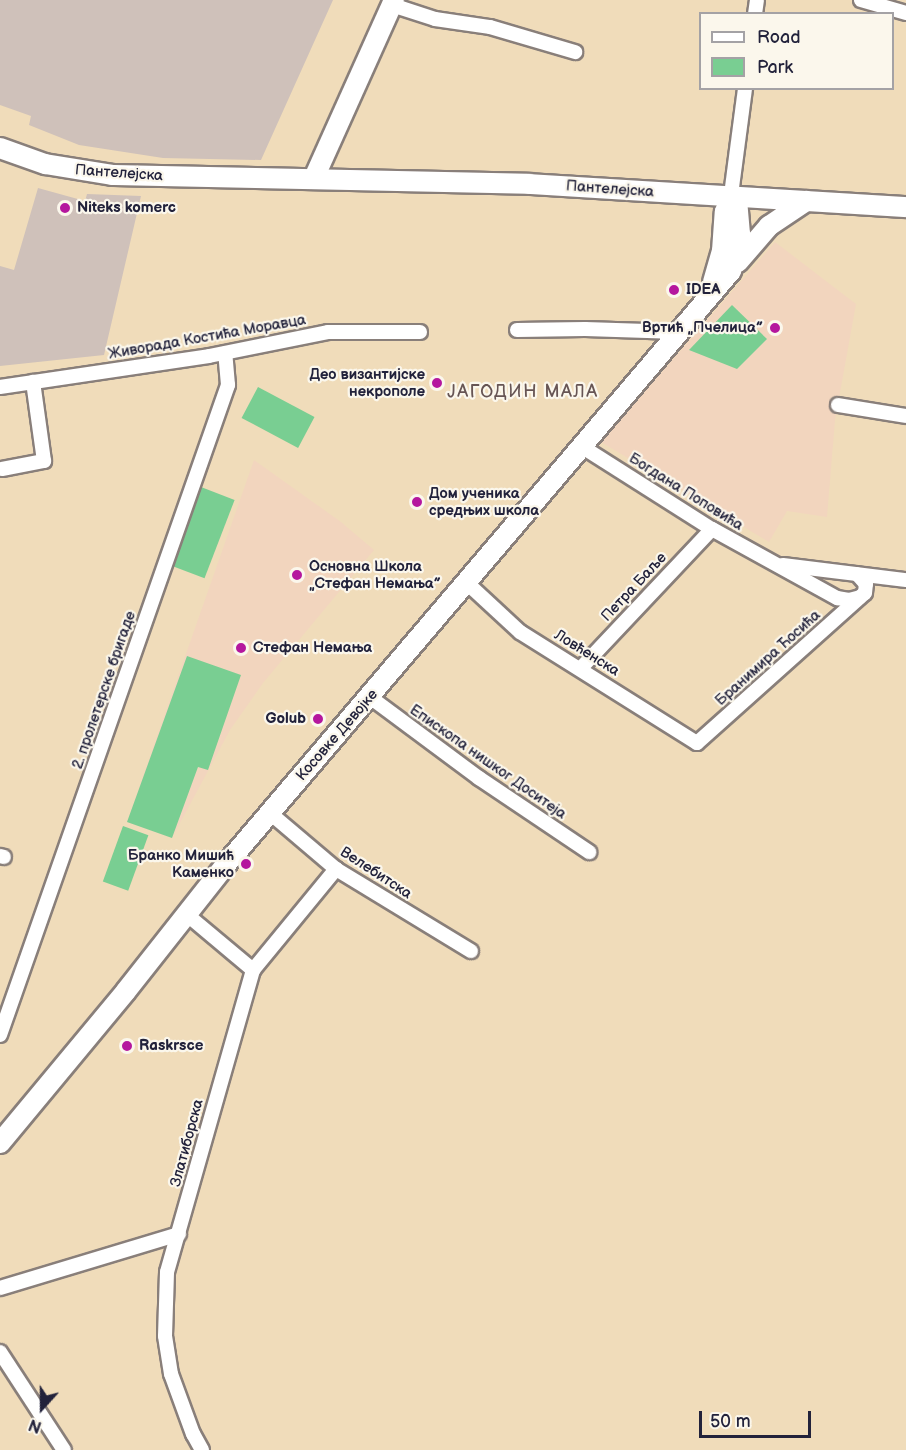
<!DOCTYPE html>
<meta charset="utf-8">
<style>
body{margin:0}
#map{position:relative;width:906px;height:1450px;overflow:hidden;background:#f0dcba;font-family:"Balsamiq Sans",sans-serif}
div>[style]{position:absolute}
.built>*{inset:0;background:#f2d5be}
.industrial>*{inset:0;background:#cfc1ba}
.green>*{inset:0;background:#79ce92;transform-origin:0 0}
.roads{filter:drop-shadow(2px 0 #897f7a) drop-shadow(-2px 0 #897f7a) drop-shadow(0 2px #897f7a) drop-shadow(0 -2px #897f7a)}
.street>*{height:14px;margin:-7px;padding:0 7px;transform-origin:7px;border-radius:7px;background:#fff}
.secondary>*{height:20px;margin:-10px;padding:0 10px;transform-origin:10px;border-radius:10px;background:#fff}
.dots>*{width:16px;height:16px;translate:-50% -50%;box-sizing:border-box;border:3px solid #fbf7ec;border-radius:50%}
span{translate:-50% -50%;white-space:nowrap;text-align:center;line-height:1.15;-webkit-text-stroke:4.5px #fbf7ec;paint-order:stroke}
.street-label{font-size:15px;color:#22223b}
.poi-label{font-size:15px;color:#22223b;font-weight:700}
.left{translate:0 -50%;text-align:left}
.right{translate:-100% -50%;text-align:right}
.quarter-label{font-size:18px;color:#675554;letter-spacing:1.5px}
.legend{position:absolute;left:699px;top:12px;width:195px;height:78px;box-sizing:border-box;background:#fbf7ec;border:2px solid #a4a2a5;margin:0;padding:8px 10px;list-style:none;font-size:18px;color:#22223b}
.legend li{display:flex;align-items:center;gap:12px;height:30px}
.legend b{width:30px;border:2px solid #a4a2a5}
.north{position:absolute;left:12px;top:1378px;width:60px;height:60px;-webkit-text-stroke:4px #fbf7ec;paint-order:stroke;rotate:201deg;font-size:16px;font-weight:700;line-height:24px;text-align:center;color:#22223b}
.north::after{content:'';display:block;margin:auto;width:21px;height:27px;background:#22223b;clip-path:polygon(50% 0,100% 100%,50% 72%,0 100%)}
.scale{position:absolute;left:699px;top:1411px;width:112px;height:27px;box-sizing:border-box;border:3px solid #22223b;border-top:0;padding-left:8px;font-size:18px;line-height:21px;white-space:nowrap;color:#22223b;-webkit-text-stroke:4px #fbf7ec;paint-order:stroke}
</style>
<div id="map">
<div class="built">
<div style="clip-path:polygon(775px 242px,856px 304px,835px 420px,827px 517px,787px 511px,769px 542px,601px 442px)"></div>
<div style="clip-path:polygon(254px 460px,341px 522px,374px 550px,263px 683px,230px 730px,172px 838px,127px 822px)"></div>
</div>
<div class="industrial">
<div style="clip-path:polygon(0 0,333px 0,261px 160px,163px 158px,79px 145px,29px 125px,31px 116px,0 105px)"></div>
<div style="clip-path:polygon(38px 188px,85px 201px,87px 194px,141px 196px,104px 355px,0 366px,0 266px,14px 270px)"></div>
</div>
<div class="green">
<div style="clip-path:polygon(732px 305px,767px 339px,737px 369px,689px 350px)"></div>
<div style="left:258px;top:387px;width:64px;height:35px;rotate:28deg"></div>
<div style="left:201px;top:487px;width:36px;height:84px;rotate:21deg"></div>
<div style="clip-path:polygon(187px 656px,241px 675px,208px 770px,198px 767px,172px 838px,127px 822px)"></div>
<div style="left:123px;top:826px;width:27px;height:59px;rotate:20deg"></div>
</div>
<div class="roads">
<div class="street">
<div style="left:861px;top:0;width:47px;rotate:16.1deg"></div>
<div style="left:392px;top:5px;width:45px;rotate:18deg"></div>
<div style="left:435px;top:19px;width:56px;rotate:8.3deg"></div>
<div style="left:490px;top:27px;width:89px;rotate:16.4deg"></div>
<div style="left:755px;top:14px;width:14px;rotate:-82deg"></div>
<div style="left:731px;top:195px;width:108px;rotate:-82.5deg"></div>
<div style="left:517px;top:330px;width:68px;rotate:-0.8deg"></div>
<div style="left:585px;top:329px;width:93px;rotate:1.8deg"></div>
<div style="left:0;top:387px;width:211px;rotate:-8.4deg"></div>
<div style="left:209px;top:356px;width:121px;rotate:-11.4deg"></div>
<div style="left:328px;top:332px;width:92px"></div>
<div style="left:838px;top:405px;width:69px;rotate:9.2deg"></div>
<div style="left:581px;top:446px;width:155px;rotate:32.4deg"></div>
<div style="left:712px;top:529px;width:143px;rotate:28.9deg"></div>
<div style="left:837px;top:598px;width:12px;rotate:9deg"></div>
<div style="left:849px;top:600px;width:11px;rotate:-15deg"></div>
<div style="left:2px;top:469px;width:43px;rotate:-10.8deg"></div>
<div style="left:44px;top:461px;width:80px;rotate:-97.9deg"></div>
<div style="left:783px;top:565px;width:124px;rotate:7deg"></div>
<div style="left:467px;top:583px;width:72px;rotate:42.8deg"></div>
<div style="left:520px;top:632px;width:209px;rotate:32.1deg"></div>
<div style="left:697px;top:743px;width:225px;rotate:-41.8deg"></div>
<div style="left:865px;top:593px;width:9px;rotate:-84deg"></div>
<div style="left:866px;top:584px;width:13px;rotate:-132deg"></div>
<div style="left:581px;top:668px;width:191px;rotate:-46.7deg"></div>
<div style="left:370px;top:697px;width:136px;rotate:36.6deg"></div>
<div style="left:479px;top:778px;width:133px;rotate:33.9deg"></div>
<div style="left:270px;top:813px;width:87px;rotate:40.3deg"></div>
<div style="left:336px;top:869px;width:158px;rotate:31.3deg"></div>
<div style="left:0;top:856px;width:4px;rotate:14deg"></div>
<div style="left:185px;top:913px;width:89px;rotate:40deg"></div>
<div style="left:0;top:1035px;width:689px;rotate:-70.67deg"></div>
<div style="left:228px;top:385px;width:32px;rotate:-95deg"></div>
<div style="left:0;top:1288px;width:187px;rotate:-16.8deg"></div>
<div style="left:0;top:1352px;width:117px;rotate:56.9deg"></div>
<div style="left:202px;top:1450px;width:18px;rotate:-119deg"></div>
<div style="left:193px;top:1434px;width:64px;rotate:-110.1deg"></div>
<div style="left:171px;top:1374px;width:38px;rotate:-99deg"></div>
<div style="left:165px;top:1336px;width:64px;rotate:-88.2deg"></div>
<div style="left:167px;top:1272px;width:314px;rotate:-74.1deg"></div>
<div style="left:253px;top:970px;width:131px;rotate:-50.6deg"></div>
</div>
<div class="secondary">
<div style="left:0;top:148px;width:48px;rotate:19.6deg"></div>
<div style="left:45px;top:164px;width:68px;rotate:9.3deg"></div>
<div style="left:112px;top:175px;width:417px;rotate:1.2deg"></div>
<div style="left:529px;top:184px;width:378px;rotate:3.5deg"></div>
<div style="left:314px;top:178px;width:195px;rotate:-65.8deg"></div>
<div style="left:738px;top:262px;width:48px;rotate:-49.3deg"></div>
<div style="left:769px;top:226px;width:45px;rotate:-34deg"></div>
<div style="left:713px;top:282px;width:32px;rotate:-74deg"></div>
<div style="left:722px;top:251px;width:39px;rotate:-86deg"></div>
<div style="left:725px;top:212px;width:18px;rotate:-71deg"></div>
<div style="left:0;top:1143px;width:197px;rotate:-50.3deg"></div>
<div style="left:126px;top:991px;width:164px;rotate:-51.7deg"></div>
<div style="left:228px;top:862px;width:776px;rotate:-49.6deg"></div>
<div style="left:731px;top:271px;width:38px;rotate:-76deg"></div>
<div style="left:740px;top:234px;width:32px;rotate:-95deg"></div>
<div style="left:737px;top:202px;width:9px;rotate:-131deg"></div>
</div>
</div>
<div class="dots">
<div style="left:65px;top:208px;background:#b5179e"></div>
<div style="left:674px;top:290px;background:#b5179e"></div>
<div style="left:775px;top:328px;background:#b5179e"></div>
<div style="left:437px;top:383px;background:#b5179e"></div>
<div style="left:417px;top:502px;background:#b5179e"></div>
<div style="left:297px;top:575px;background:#b5179e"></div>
<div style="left:241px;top:648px;background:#b5179e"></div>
<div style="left:318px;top:719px;background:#b5179e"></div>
<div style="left:246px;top:864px;background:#b5179e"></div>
<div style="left:127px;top:1046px;background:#b5179e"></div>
</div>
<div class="street-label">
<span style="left:119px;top:173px;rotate:4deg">Пантелејска</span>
<span style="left:610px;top:189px;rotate:4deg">Пантелејска</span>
<span style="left:207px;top:337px;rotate:-10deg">Живорада Костића Моравца</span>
<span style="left:686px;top:492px;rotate:32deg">Богдана Поповића</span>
<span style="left:634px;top:587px;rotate:-47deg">Петра Баље</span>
<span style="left:587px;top:653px;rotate:32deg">Ловћенска</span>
<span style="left:768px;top:658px;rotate:-42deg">Бранимира Ћосића</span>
<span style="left:104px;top:690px;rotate:-71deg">2. пролетерске бригаде</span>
<span style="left:337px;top:735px;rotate:-49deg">Косовке Девојке</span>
<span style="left:488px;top:762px;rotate:35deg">Епископа нишког Доситеја</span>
<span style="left:376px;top:873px;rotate:33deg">Велебитска</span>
<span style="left:187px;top:1143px;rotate:-75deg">Златиборска</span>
</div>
<div class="poi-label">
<span class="left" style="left:77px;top:208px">Niteks komerc</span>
<span class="left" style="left:686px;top:290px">IDEA</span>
<span class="right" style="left:763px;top:328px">Вртић „Пчелица”</span>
<span class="right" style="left:425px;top:383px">Део византијске<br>некрополе</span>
<span class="left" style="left:429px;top:502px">Дом ученика<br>средњих школа</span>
<span class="left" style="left:309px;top:575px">Основна Школа<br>„Стефан Немања”</span>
<span class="left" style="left:253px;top:648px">Стефан Немања</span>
<span class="right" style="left:306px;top:719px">Golub</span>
<span class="right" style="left:234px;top:864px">Бранко Мишић<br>Каменко</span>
<span class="left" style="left:139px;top:1046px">Raskrsce</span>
</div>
<div class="quarter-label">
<span style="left:523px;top:392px">ЈАГОДИН МАЛА</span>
</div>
<ul class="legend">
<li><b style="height:8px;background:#fff"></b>Road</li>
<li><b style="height:16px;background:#79ce92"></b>Park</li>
</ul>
<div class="north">N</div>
<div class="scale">50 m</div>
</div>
